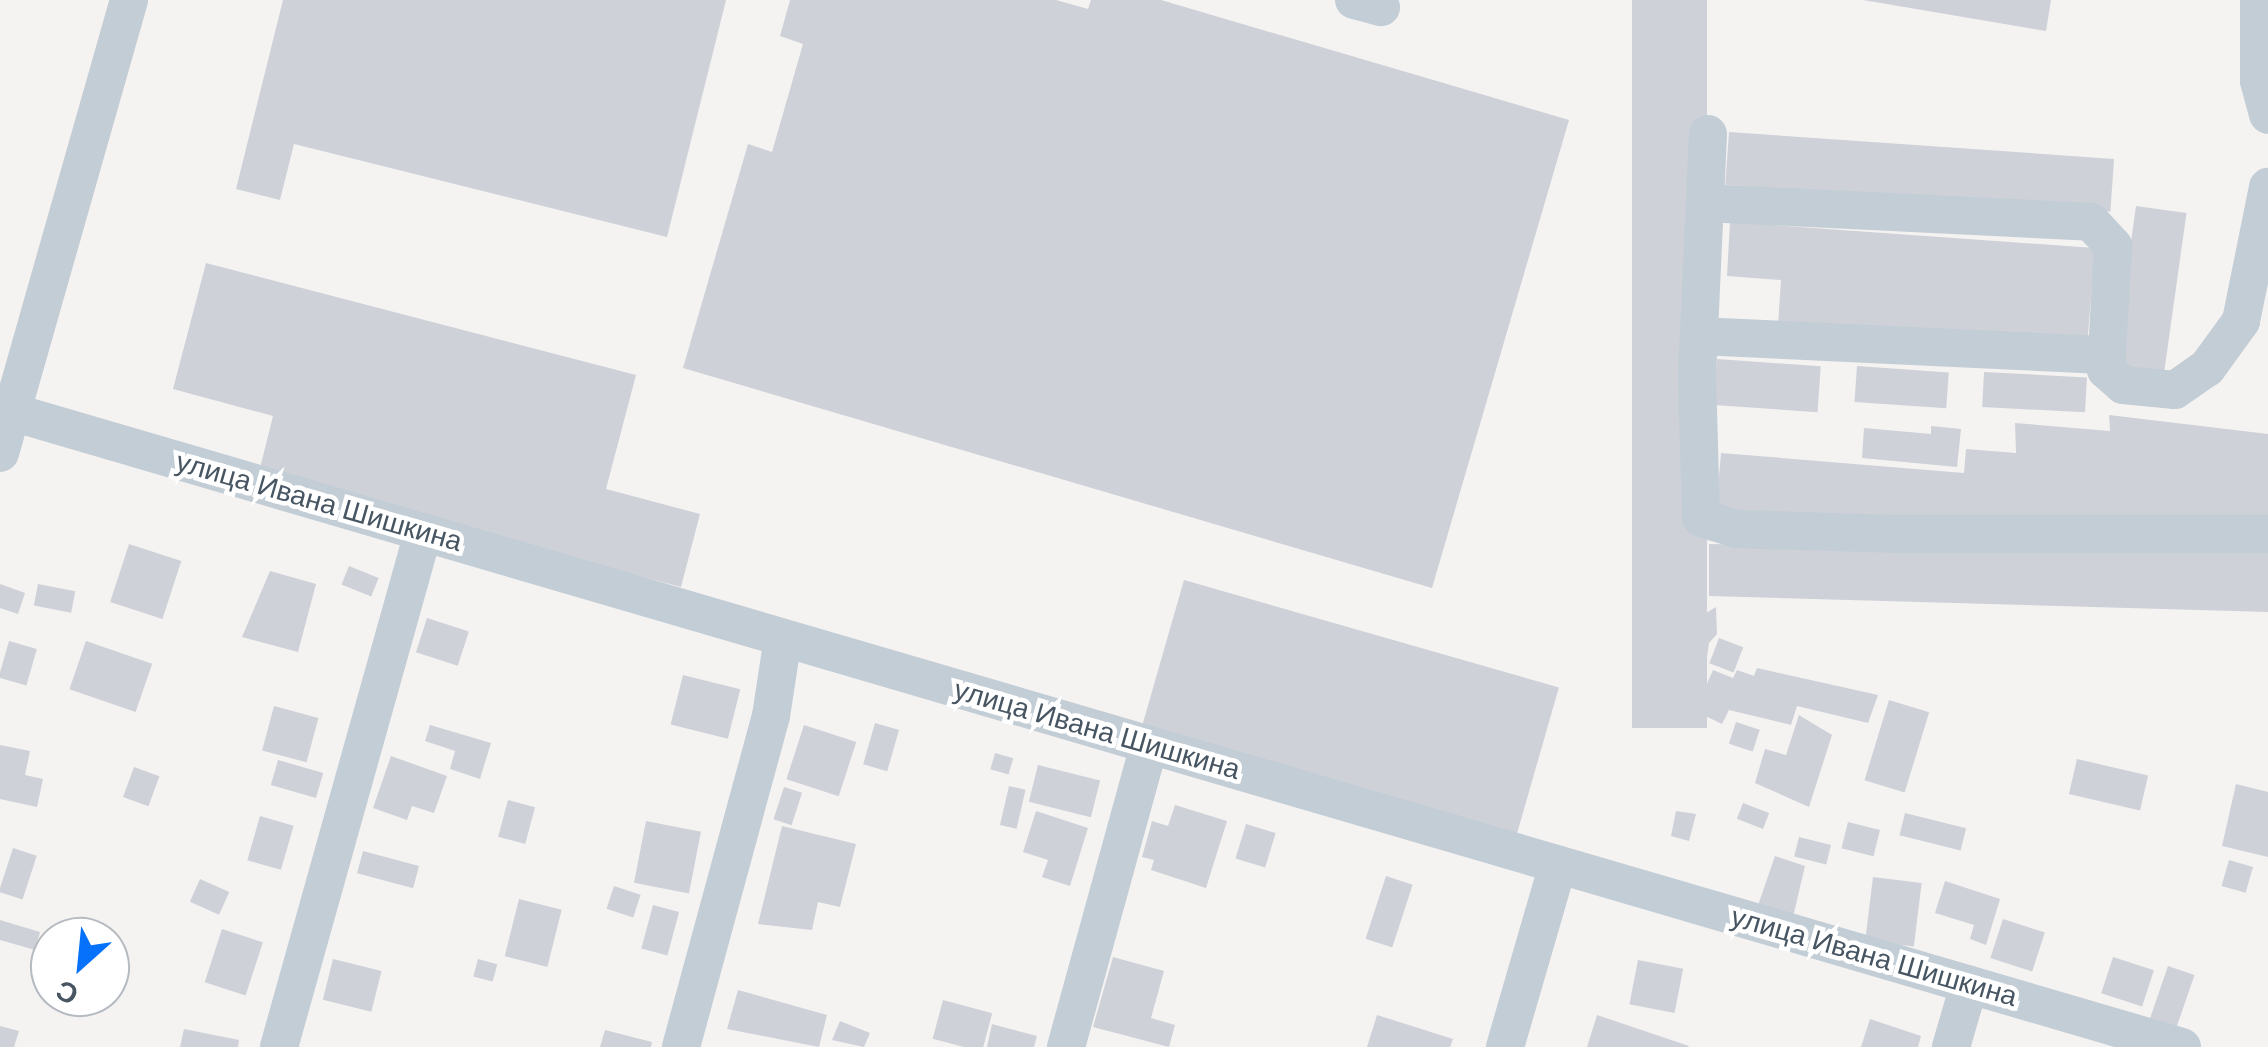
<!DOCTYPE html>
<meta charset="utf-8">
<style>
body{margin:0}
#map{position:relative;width:2268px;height:1047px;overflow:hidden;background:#f5f2f2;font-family:"DM Sans",sans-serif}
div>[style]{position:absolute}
.building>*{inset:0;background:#ced1d8;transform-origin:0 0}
.minor>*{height:38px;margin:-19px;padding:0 19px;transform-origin:19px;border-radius:19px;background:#c2cdd5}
span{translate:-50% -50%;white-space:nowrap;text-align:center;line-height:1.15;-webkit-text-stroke:9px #fff;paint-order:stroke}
.street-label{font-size:28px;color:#475662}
.north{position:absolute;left:30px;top:917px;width:100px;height:100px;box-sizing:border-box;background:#fff;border:2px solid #b5bbc0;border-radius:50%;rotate:207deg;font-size:28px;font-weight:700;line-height:40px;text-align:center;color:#475662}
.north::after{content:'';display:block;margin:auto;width:35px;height:45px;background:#0671fb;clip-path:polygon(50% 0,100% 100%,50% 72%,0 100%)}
</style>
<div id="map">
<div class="building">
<div style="clip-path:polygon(283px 0,726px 0,667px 237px,294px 144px,280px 200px,236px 189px)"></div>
<div style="clip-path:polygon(790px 0,1056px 0,1088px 9px,1091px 0,1161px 0,1569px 120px,1432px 588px,683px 368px,748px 144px,772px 152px,803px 44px,780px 36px)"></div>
<div style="left:1632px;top:0;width:75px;height:728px"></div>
<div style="clip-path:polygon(1863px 0,2051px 0,2046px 31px)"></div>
<div style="left:1729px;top:132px;width:386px;height:53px;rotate:4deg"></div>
<div style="left:2136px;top:206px;width:51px;height:166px;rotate:8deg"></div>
<div style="clip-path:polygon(1730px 222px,2095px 248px,2087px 347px,1778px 325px,1781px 280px,1727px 276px)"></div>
<div style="clip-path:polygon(206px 263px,636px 375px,606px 489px,700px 514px,681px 587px,258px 476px,273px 416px,173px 389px)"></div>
<div style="left:1717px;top:359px;width:104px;height:46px;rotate:4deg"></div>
<div style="left:1857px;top:366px;width:92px;height:36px;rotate:4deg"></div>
<div style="left:1984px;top:372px;width:103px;height:35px;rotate:3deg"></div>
<div style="clip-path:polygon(2109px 415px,2268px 434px,2268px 527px,1716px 513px,1721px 453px,1964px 473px,1966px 449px,2016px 453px,2015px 423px,2110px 431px)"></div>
<div style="clip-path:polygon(1931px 426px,1961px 429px,1957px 467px,1862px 458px,1864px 428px,1931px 434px)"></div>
<div style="left:129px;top:544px;width:55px;height:61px;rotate:18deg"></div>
<div style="clip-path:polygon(1709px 544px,2087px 550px,2268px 544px,2268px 612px,1709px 596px)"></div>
<div style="left:349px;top:566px;width:32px;height:20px;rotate:22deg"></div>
<div style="clip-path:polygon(270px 571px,316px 584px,298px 652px,242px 637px)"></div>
<div style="left:1184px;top:580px;width:390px;height:152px;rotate:16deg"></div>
<div style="clip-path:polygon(0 584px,25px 593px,18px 614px,0 608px)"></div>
<div style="left:38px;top:584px;width:38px;height:22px;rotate:11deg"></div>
<div style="clip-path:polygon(1716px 607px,1717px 634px,1709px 643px,1704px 680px,1679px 678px,1689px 623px)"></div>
<div style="left:427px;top:618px;width:44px;height:36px;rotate:18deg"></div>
<div style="left:1719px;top:638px;width:26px;height:27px;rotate:21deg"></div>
<div style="left:9px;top:641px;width:29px;height:38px;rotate:16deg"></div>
<div style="left:86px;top:641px;width:70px;height:51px;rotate:19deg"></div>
<div style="clip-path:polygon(1757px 668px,1878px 695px,1868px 723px,1797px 706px,1791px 725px,1729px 710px,1722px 724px,1695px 711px,1713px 670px,1733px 678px,1737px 670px,1754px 676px)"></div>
<div style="left:683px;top:675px;width:59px;height:51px;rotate:14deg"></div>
<div style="left:1889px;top:700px;width:42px;height:84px;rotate:17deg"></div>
<div style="left:274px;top:706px;width:46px;height:46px;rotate:15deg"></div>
<div style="clip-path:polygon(1799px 715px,1832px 735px,1809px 807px,1755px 783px,1765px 749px,1786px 755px)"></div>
<div style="left:1736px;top:722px;width:25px;height:23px;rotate:18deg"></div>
<div style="left:875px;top:723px;width:25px;height:43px;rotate:16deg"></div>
<div style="clip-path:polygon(430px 725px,491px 743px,480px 779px,450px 769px,455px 751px,425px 741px)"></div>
<div style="left:804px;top:725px;width:55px;height:57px;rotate:18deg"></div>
<div style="clip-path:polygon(0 745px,30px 751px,25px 775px,43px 779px,37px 807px,0 799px)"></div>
<div style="left:995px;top:753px;width:19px;height:17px;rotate:16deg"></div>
<div style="clip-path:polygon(391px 756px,447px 776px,434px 813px,412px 806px,407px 820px,373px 808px)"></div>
<div style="left:2077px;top:759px;width:73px;height:36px;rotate:13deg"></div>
<div style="left:278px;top:760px;width:47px;height:26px;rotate:16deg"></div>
<div style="left:1038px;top:765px;width:64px;height:38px;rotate:14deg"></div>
<div style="left:134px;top:767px;width:27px;height:32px;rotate:20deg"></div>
<div style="clip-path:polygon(2236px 784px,2268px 792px,2268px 857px,2222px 846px)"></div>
<div style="left:1009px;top:786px;width:17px;height:40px;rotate:13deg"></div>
<div style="left:784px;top:787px;width:19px;height:34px;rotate:18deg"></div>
<div style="left:508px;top:800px;width:28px;height:38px;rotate:15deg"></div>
<div style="left:1743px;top:803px;width:28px;height:17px;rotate:21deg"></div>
<div style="clip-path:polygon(1175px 805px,1227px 821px,1206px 888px,1151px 870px,1154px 860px,1142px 857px,1152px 821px,1168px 826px)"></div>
<div style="clip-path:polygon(1036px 811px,1088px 828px,1070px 886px,1042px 877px,1048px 860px,1023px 852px)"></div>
<div style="clip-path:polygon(1676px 811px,1696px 814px,1689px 841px,1671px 836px)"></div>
<div style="left:1905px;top:813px;width:63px;height:23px;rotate:14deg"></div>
<div style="left:260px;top:816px;width:35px;height:46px;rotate:16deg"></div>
<div style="left:646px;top:821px;width:56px;height:63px;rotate:11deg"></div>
<div style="left:1848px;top:822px;width:33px;height:27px;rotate:14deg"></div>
<div style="left:1246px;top:824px;width:31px;height:36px;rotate:17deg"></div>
<div style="clip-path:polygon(782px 826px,856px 844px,840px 907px,818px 902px,812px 930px,758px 924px)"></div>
<div style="left:1799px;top:837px;width:33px;height:20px;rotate:14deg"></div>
<div style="left:13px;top:848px;width:25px;height:46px;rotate:18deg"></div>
<div style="left:363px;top:851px;width:58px;height:23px;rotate:15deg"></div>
<div style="clip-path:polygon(1775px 856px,1805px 866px,1790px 930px,1754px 917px)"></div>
<div style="left:2229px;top:860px;width:25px;height:27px;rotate:16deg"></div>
<div style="left:1386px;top:876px;width:28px;height:66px;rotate:18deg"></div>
<div style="left:1873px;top:877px;width:49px;height:64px;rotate:7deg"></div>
<div style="left:200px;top:879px;width:32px;height:25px;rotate:24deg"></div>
<div style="clip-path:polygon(1945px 881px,2000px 899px,1986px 945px,1970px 939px,1974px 925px,1935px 913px)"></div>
<div style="left:614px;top:886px;width:28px;height:24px;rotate:18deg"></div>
<div style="left:519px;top:899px;width:44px;height:59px;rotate:14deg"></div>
<div style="left:653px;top:905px;width:27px;height:45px;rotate:15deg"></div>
<div style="left:2003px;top:919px;width:44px;height:41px;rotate:18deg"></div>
<div style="clip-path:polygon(0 920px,40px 932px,35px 950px,0 940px)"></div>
<div style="left:222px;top:929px;width:43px;height:56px;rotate:18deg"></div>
<div style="clip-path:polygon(1113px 957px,1164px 971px,1151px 1018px,1175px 1025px,1169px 1047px,1093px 1027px)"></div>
<div style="left:2113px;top:957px;width:43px;height:38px;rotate:18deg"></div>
<div style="left:333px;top:959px;width:50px;height:42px;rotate:14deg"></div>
<div style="left:478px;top:959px;width:20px;height:18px;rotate:15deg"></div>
<div style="left:1638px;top:960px;width:46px;height:45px;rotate:11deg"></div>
<div style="left:2168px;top:966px;width:28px;height:55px;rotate:19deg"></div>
<div style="clip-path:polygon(738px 990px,827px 1015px,819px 1047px,727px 1029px)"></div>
<div style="left:943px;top:1000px;width:51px;height:40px;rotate:15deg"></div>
<div style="clip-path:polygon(1377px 1015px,1453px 1039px,1450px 1047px,1367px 1047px)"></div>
<div style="clip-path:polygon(1597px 1015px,1689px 1046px,1688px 1047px,1587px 1047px)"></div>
<div style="clip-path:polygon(1870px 1019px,1921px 1036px,1918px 1047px,1861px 1047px)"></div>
<div style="clip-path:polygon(840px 1021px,870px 1033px,864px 1047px,832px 1040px)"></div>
<div style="clip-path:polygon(992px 1024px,1037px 1036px,1034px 1047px,987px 1047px)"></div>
<div style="clip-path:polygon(0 1026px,19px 1031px,14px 1047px,0 1047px)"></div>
<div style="clip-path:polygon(184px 1029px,239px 1040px,238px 1047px,180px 1047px)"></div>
<div style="clip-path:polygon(605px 1030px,652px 1042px,651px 1047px,600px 1047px)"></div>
</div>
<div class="minor">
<div style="left:1354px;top:0;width:28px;rotate:15deg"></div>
<div style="left:2259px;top:0;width:81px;rotate:90deg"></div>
<div style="left:2259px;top:81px;width:35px;rotate:75deg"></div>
<div style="left:1708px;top:134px;width:240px;rotate:92.6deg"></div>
<div style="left:1697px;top:374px;width:144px;rotate:88.4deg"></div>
<div style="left:1701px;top:518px;width:37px;rotate:17deg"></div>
<div style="left:1736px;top:529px;width:163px;rotate:1.8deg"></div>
<div style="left:1899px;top:534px;width:369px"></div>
<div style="left:1705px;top:203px;width:386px;rotate:2.8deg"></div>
<div style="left:2091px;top:222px;width:33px;rotate:47deg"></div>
<div style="left:2113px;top:246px;width:124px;rotate:93.2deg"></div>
<div style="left:2106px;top:370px;width:23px;rotate:41deg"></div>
<div style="left:2123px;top:385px;width:52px;rotate:5.5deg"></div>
<div style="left:2175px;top:390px;width:39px;rotate:-35deg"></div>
<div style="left:2207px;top:368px;width:58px;rotate:-54.1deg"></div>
<div style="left:2241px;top:321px;width:137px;rotate:-78.6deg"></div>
<div style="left:1699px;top:336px;width:404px;rotate:2.7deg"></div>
<div style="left:12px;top:412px;width:2261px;rotate:16.31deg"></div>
<div style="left:0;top:453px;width:471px;rotate:-74.1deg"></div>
<div style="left:279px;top:1047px;width:534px;rotate:-74.35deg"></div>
<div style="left:681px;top:1047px;width:343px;rotate:-74.8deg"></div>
<div style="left:771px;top:716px;width:79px;rotate:-81.3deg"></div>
<div style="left:1066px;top:1047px;width:313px;rotate:-74.6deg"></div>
<div style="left:1505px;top:1047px;width:190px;rotate:-73.8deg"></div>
<div style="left:1951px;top:1047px;width:65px;rotate:-73.8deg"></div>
</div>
<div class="street-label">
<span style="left:319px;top:502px;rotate:16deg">улица Ивана Шишкина</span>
<span style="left:1097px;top:730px;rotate:16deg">улица Ивана Шишкина</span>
<span style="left:1874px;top:957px;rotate:16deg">улица Ивана Шишкина</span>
</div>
<div class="north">С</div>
</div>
